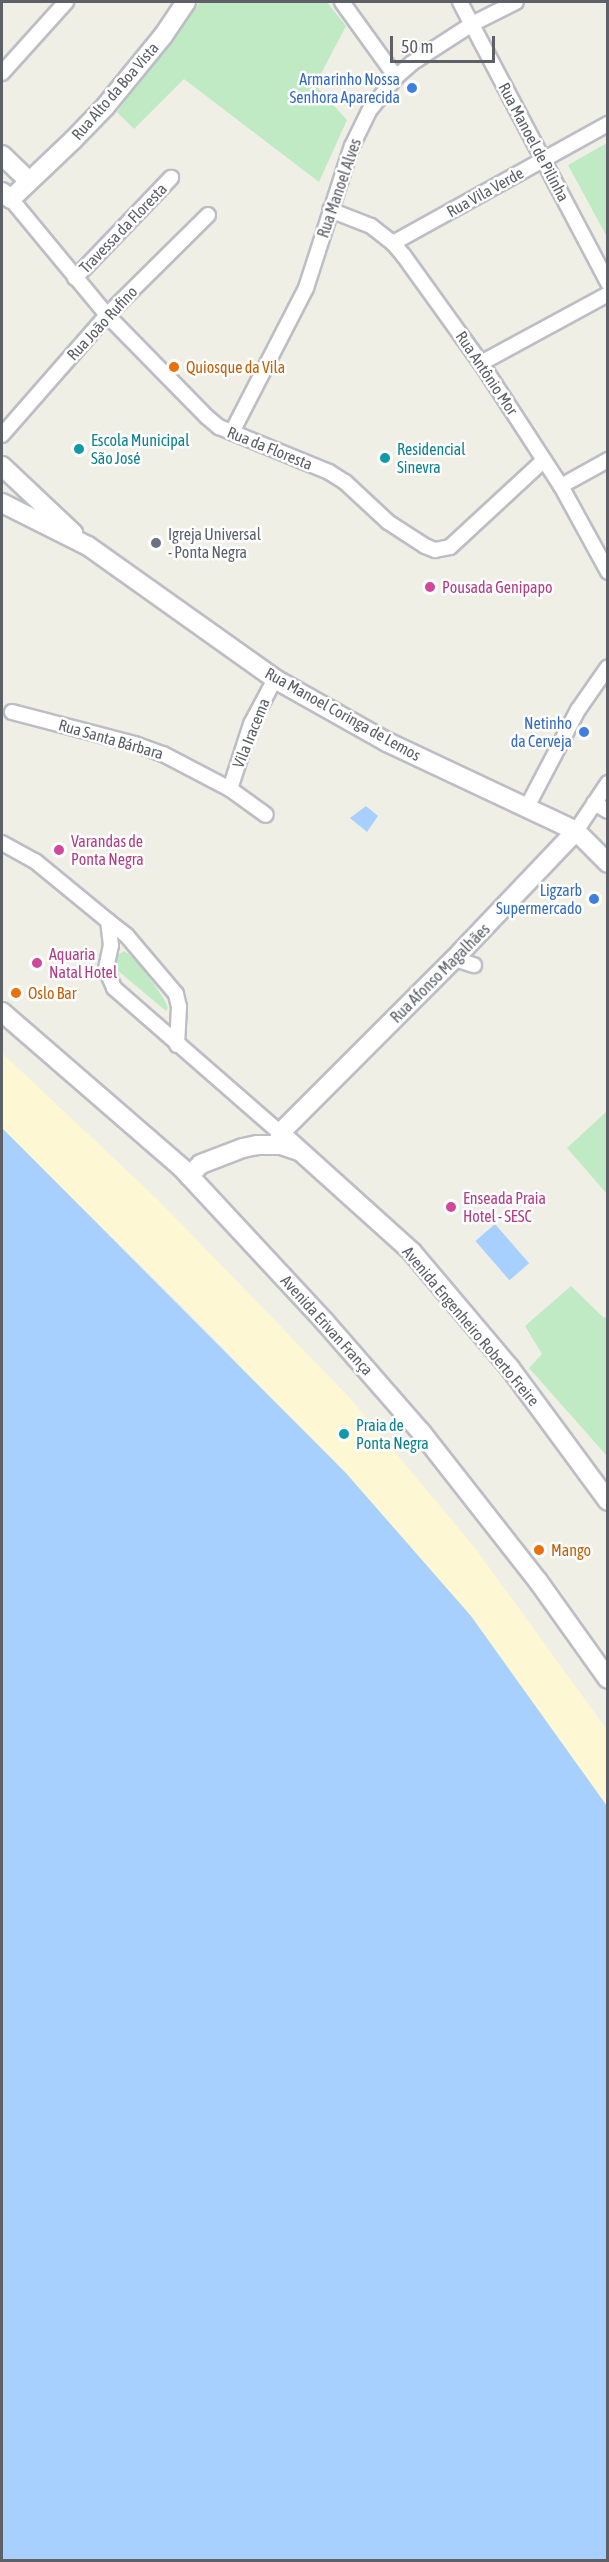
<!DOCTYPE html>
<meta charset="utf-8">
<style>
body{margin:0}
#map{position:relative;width:609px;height:2562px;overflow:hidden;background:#f0efe5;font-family:"Asap Condensed",sans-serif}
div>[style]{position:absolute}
.green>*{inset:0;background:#c0eac4}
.sand>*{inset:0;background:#fdf8d3}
.water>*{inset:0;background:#a7d0ff;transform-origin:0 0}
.roads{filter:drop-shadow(2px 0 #bdbec5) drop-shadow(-2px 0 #bdbec5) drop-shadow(0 2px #bdbec5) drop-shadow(0 -2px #bdbec5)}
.street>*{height:14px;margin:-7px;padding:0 7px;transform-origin:7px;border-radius:7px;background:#fff}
.secondary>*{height:18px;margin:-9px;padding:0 9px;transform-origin:9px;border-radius:9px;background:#fff}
.dots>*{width:16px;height:16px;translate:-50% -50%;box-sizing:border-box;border:3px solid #fff;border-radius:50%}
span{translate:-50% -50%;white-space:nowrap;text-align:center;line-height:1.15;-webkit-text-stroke:5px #fff;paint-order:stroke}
.shop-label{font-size:16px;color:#366cbe}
.right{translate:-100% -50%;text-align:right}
.street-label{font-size:16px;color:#5d6067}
.food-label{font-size:16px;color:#c56008}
.left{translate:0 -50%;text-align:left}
.culture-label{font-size:16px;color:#0d838f}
.worship-label{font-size:16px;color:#5b616d}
.hotel-label{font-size:16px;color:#b23c85}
.frame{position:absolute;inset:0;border:3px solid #5d6067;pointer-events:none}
.scale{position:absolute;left:390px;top:36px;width:105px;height:27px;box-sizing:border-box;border:3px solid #5d6067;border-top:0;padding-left:8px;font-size:18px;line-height:21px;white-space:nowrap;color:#5d6067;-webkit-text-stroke:4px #fff;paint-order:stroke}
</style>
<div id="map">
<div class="green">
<div style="clip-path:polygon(200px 2px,327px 2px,346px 26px,315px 85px,347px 120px,319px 182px,184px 79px,134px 129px,117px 112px)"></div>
<div style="clip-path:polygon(607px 143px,607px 237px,568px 165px)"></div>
<div style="clip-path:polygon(124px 951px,133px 957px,147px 974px,164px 999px,168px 1008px,166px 1011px,117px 970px,114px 961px,119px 954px)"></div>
<div style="clip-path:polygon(607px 1111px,607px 1194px,567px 1148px)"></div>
<div style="clip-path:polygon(571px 1286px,604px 1318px,607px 1316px,607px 1456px,529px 1368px,542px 1354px,525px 1326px)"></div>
</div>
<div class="sand">
<div style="clip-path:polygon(2px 1053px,158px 1200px,348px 1396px,475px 1548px,607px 1730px,607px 1806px,471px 1617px,211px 1335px,2px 1128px)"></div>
</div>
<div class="water">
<div style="clip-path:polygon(366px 806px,378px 816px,367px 832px,350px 818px)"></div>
<div style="clip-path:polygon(2px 1128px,345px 1472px,471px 1616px,607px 1806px,607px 2560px,2px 2560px)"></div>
<div style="left:495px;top:1224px;width:52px;height:26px;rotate:49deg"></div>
</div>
<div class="roads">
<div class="street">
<div style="left:342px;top:2px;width:92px;rotate:54.2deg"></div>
<div style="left:460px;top:2px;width:318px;rotate:62.2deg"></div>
<div style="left:2px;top:73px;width:96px;rotate:-48deg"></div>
<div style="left:11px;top:199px;width:151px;rotate:50.4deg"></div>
<div style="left:107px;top:315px;width:143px;rotate:45.6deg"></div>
<div style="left:207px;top:417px;width:16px;rotate:40deg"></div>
<div style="left:219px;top:427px;width:119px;rotate:22.2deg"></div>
<div style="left:329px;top:472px;width:19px;rotate:32deg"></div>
<div style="left:345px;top:482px;width:59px;rotate:42.9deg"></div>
<div style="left:388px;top:522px;width:44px;rotate:33deg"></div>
<div style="left:425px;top:546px;width:11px;rotate:22deg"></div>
<div style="left:435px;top:550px;width:15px;rotate:-11deg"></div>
<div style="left:450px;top:547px;width:128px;rotate:-42.8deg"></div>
<div style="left:330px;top:210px;width:44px;rotate:21.3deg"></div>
<div style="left:371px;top:226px;width:28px;rotate:38deg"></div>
<div style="left:393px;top:243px;width:17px;rotate:50deg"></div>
<div style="left:404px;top:256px;width:132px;rotate:54.3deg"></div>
<div style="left:481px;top:363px;width:147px;rotate:57deg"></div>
<div style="left:561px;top:486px;width:98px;rotate:61.3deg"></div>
<div style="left:393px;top:243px;width:246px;rotate:-29deg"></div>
<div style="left:75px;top:278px;width:139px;rotate:-46.2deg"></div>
<div style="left:481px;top:363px;width:145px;rotate:-28.5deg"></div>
<div style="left:232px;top:432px;width:162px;rotate:-62.8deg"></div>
<div style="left:306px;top:288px;width:149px;rotate:-72.1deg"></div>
<div style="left:352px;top:146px;width:39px;rotate:-64deg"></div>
<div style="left:369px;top:111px;width:43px;rotate:-51.5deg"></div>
<div style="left:396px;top:77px;width:21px;rotate:-41deg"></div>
<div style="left:412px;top:63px;width:72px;rotate:-33deg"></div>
<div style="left:472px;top:24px;width:49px;rotate:-26.6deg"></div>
<div style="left:2px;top:435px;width:159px;rotate:-48.8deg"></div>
<div style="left:107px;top:315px;width:142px;rotate:-44.7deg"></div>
<div style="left:561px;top:486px;width:54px;rotate:-29deg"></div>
<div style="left:12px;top:712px;width:127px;rotate:14.6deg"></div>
<div style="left:135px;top:744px;width:30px;rotate:20deg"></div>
<div style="left:163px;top:754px;width:76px;rotate:27.6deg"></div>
<div style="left:230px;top:789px;width:44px;rotate:35.8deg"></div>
<div style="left:230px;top:789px;width:68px;rotate:-72.1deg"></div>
<div style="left:251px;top:724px;width:51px;rotate:-61.9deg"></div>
<div style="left:594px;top:803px;width:16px;rotate:30deg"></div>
<div style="left:527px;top:807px;width:110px;rotate:-62.3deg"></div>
<div style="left:578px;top:710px;width:52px;rotate:-55.1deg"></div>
<div style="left:576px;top:831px;width:58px;rotate:-56.3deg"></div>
<div style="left:2px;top:843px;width:38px;rotate:29deg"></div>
<div style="left:35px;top:861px;width:94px;rotate:39.4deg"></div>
<div style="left:108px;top:921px;width:24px;rotate:83deg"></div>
<div style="left:111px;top:945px;width:25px;rotate:102deg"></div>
<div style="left:106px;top:969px;width:21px;rotate:67deg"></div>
<div style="left:114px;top:988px;width:220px;rotate:41.1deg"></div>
<div style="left:108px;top:921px;width:24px;rotate:38deg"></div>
<div style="left:127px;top:936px;width:76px;rotate:49.8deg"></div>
<div style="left:176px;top:994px;width:13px;rotate:77deg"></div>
<div style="left:179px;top:1007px;width:38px;rotate:93deg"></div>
<div style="left:455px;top:959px;width:20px;rotate:18deg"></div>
</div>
<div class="secondary">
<div style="left:2px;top:155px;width:37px;rotate:44deg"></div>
<div style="left:2px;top:192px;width:11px;rotate:38deg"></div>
<div style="left:11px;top:199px;width:86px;rotate:-43.6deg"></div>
<div style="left:73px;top:140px;width:46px;rotate:-45.9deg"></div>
<div style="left:105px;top:107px;width:92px;rotate:-50.8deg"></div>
<div style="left:163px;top:36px;width:41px;rotate:-55.9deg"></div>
<div style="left:2px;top:466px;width:98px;rotate:43.3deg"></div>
<div style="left:2px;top:503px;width:96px;rotate:26.6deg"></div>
<div style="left:88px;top:546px;width:229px;rotate:35.4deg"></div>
<div style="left:275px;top:679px;width:129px;rotate:29.4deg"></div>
<div style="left:387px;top:742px;width:209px;rotate:25.2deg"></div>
<div style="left:576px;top:831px;width:45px;rotate:45deg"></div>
<div style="left:576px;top:831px;width:168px;rotate:133.6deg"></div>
<div style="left:460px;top:953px;width:255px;rotate:135deg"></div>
<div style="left:280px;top:1133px;width:178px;rotate:42deg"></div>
<div style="left:412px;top:1252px;width:152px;rotate:49.8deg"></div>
<div style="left:510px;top:1368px;width:165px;rotate:53.6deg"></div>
<div style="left:2px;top:1012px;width:238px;rotate:40.9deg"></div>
<div style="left:182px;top:1168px;width:210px;rotate:47.1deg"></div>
<div style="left:325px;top:1322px;width:146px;rotate:48.9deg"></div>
<div style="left:421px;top:1432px;width:189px;rotate:51.9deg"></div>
<div style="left:538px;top:1581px;width:120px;rotate:54.5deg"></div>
<div style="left:189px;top:1176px;width:17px;rotate:-45deg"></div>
<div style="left:201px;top:1164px;width:45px;rotate:-20.9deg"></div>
<div style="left:243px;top:1148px;width:14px;rotate:-12deg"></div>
<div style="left:257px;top:1145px;width:24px"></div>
<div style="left:281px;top:1145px;width:18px;rotate:19deg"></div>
</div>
</div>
<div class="dots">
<div style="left:412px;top:88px;background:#3f7fe0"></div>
<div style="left:174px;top:367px;background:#e8710a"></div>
<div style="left:79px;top:449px;background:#0f9aa8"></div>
<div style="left:385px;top:458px;background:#0f9aa8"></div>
<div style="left:156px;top:543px;background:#6b7280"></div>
<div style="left:430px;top:587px;background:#d1479c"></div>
<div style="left:584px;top:732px;background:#3f7fe0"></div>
<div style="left:59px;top:850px;background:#d1479c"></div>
<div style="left:594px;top:899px;background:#3f7fe0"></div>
<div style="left:37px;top:963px;background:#d1479c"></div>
<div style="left:16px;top:993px;background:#e8710a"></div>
<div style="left:451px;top:1207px;background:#d1479c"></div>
<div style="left:344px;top:1434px;background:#0f9aa8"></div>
<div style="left:539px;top:1550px;background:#e8710a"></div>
</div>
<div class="shop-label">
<span class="right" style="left:400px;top:88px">Armarinho Nossa<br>Senhora Aparecida</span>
<span class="right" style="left:572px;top:732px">Netinho<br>da Cerveja</span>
<span class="right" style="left:582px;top:899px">Ligzarb<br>Supermercado</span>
</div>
<div class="street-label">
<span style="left:115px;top:91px;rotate:-49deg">Rua Alto da Boa Vista</span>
<span style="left:534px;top:142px;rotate:62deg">Rua Manoel de Pilinha</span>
<span style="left:339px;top:188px;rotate:-71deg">Rua Manoel Alves</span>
<span style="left:485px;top:192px;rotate:-29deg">Rua Vila Verde</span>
<span style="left:123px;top:228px;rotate:-46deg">Travessa da Floresta</span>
<span style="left:102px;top:323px;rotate:-47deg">Rua João Rufino</span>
<span style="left:487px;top:373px;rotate:56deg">Rua Antônio Mor</span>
<span style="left:270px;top:448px;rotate:22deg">Rua da Floresta</span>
<span style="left:343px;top:714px;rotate:29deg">Rua Manoel Coringa de Lemos</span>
<span style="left:251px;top:733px;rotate:-68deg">Vila Iracema</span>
<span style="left:111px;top:739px;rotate:16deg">Rua Santa Bárbara</span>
<span style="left:440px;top:973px;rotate:-45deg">Rua Afonso Magalhães</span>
<span style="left:327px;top:1325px;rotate:48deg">Avenida Erivan França</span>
<span style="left:471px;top:1326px;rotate:50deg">Avenida Engenheiro Roberto Freire</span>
</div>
<div class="food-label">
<span class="left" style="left:186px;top:367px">Quiosque da Vila</span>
<span class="left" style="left:28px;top:993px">Oslo Bar</span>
<span class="left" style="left:551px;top:1550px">Mango</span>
</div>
<div class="culture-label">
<span class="left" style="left:91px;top:449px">Escola Municipal<br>São José</span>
<span class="left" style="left:397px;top:458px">Residencial<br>Sinevra</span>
<span class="left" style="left:356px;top:1434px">Praia de<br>Ponta Negra</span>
</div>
<div class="worship-label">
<span class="left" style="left:168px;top:543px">Igreja Universal<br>- Ponta Negra</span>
</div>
<div class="hotel-label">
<span class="left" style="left:442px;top:587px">Pousada Genipapo</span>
<span class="left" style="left:71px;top:850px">Varandas de<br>Ponta Negra</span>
<span class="left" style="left:49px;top:963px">Aquaria<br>Natal Hotel</span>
<span class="left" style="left:463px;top:1207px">Enseada Praia<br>Hotel - SESC</span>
</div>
<div class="frame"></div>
<div class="scale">50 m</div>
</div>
